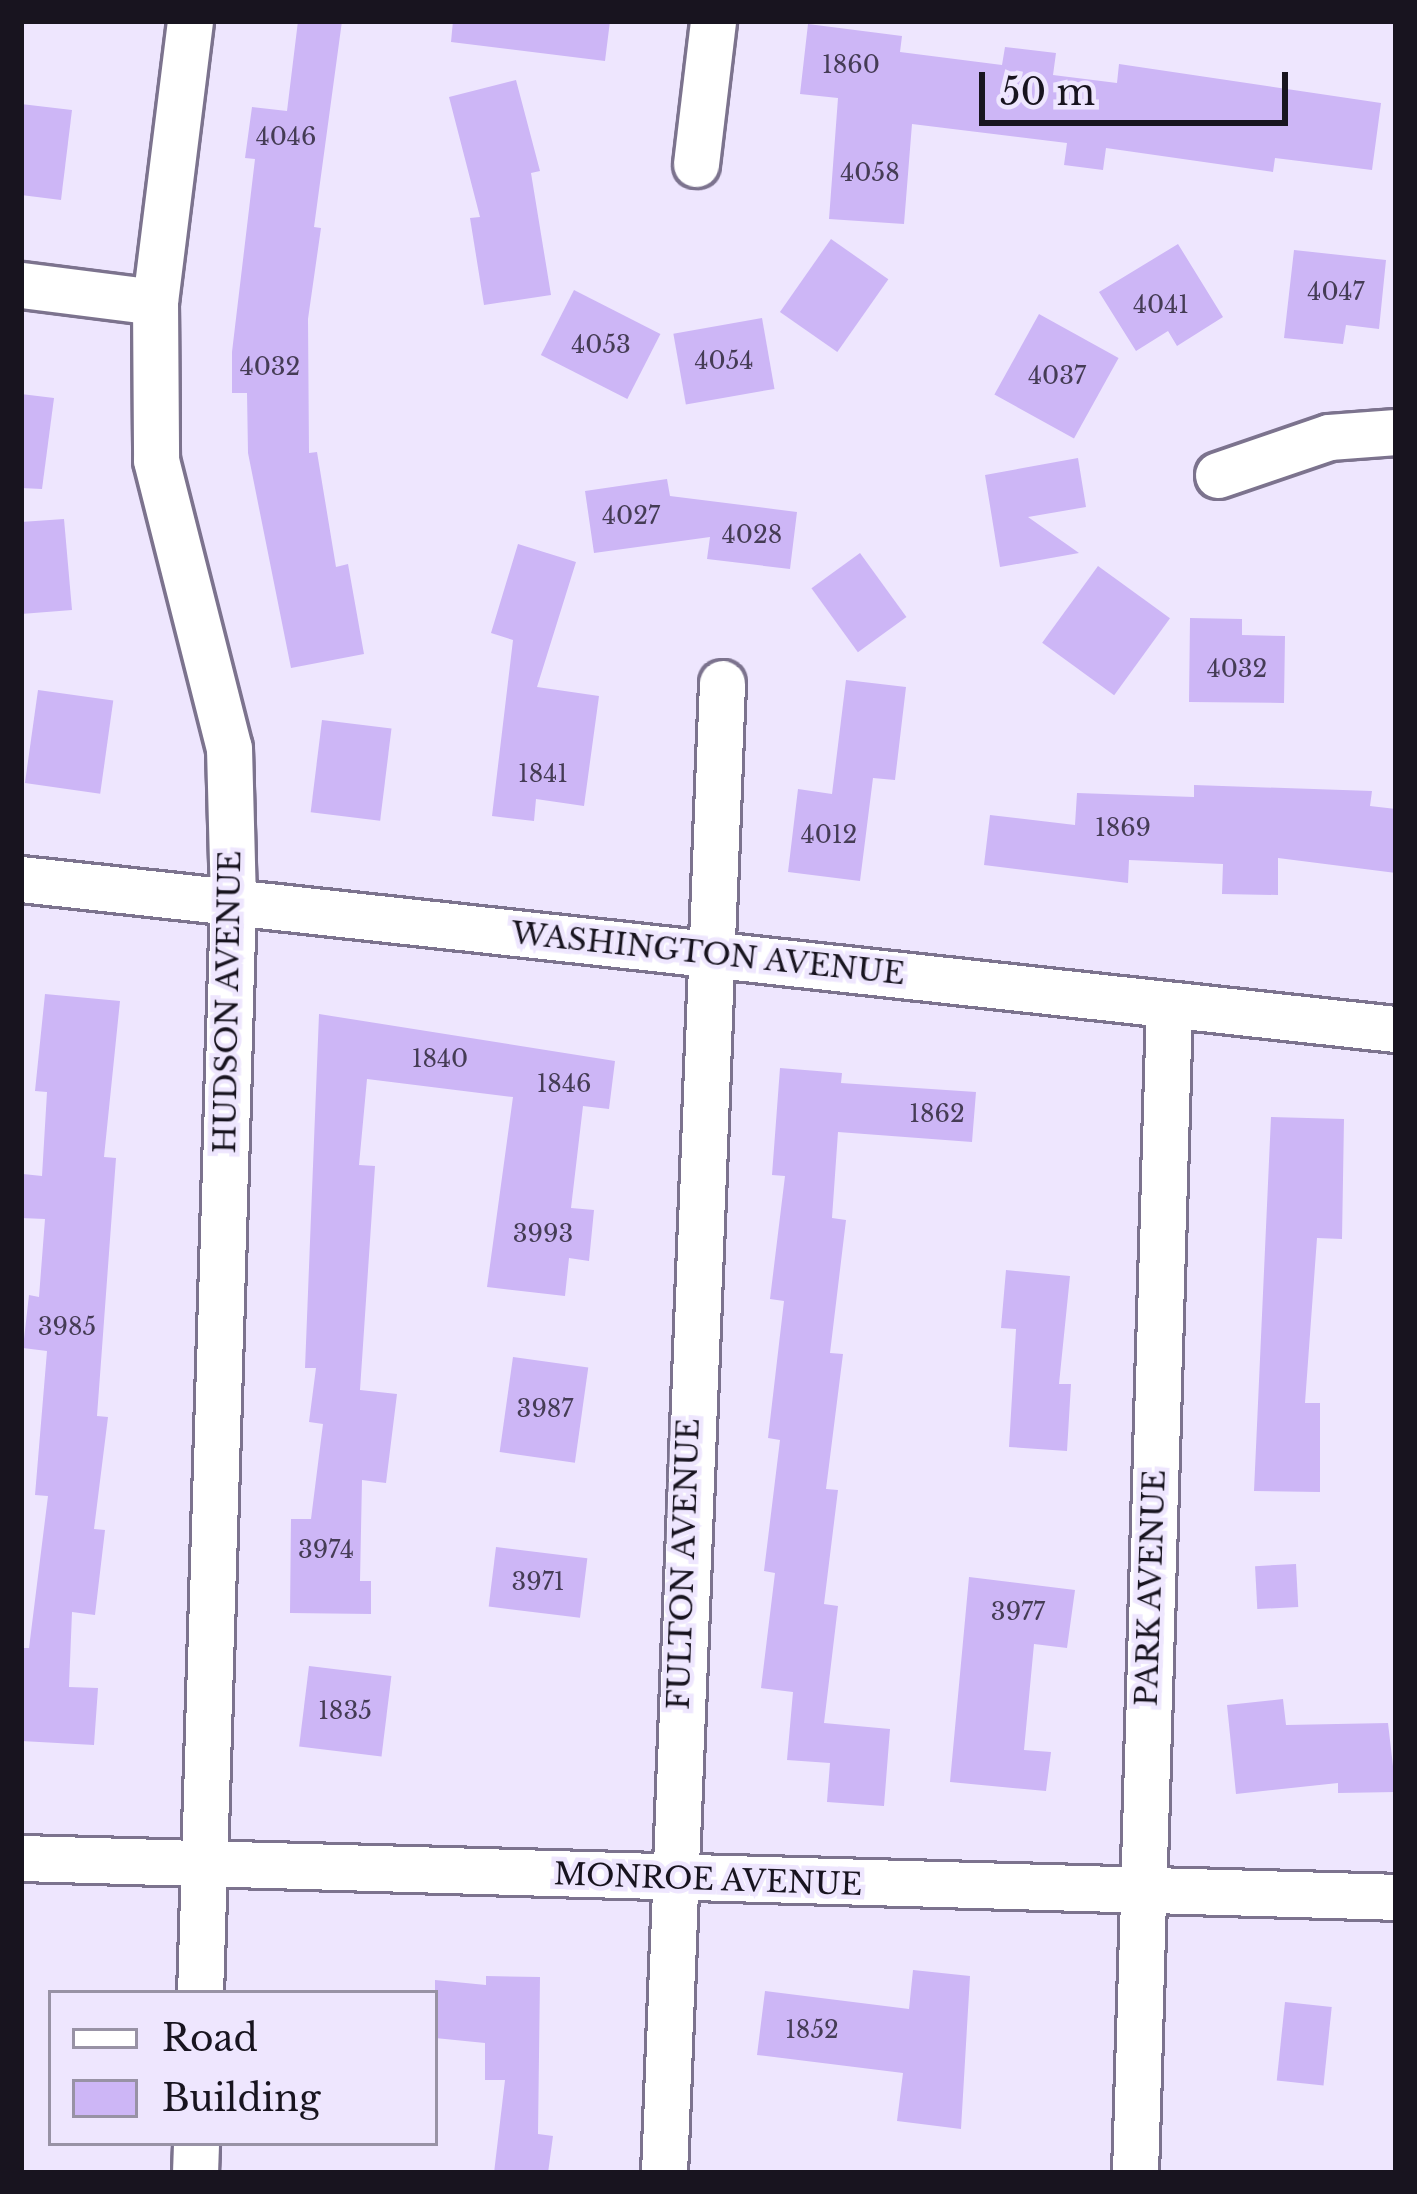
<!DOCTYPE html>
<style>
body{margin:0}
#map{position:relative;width:1417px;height:2194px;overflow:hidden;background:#eee6fe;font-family:"Libre Baskerville",serif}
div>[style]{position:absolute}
.building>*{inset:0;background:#cdb6f6;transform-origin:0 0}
.roads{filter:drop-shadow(3px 0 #7c738e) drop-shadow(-3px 0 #7c738e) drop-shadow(0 3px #7c738e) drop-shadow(0 -3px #7c738e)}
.minor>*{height:45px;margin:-22.5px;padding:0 22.5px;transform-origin:22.5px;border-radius:22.5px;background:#fff}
span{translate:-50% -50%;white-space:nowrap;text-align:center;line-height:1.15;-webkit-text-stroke:9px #eee6fe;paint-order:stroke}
.number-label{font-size:24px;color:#453c55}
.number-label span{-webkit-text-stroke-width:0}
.street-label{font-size:30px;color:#18141f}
.frame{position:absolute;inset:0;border:24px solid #18141f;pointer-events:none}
.legend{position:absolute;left:48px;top:1990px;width:390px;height:156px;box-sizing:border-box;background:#eee6fe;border:3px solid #9892a5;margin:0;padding:15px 21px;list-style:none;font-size:36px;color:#18141f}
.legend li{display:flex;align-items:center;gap:24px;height:60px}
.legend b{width:60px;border:3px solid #9892a5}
.scale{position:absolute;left:979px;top:72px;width:309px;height:54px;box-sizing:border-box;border:6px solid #18141f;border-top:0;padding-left:15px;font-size:36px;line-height:42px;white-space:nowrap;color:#18141f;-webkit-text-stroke:9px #eee6fe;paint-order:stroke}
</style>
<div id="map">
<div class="building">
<div style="clip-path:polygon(298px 21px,342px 21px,314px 227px,321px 228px,308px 319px,309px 453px,317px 452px,336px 567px,348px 564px,364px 654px,291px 668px,248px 453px,247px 393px,232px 393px,232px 352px,255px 159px,245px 158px,252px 107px,287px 111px)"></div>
<div style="clip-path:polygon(453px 21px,610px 21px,605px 61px,451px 42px)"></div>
<div style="clip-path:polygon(808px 24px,902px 36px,900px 52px,1002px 65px,1005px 47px,1056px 53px,1053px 75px,1117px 83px,1119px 64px,1381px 103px,1372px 170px,1275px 158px,1273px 172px,1106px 148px,1103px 170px,1064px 165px,1067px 143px,912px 124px,904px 224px,829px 219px,838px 98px,800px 94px)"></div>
<div style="clip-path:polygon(516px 80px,540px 171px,531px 173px,551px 295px,484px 305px,470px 218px,480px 217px,449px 97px)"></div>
<div style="clip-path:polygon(21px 104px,72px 110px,61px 200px,21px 195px)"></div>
<div style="left:831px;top:239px;width:70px;height:89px;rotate:35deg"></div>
<div style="clip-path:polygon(1178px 244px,1223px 317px,1177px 346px,1168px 331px,1136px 351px,1099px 292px)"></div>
<div style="clip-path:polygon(1294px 250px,1386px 260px,1379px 329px,1346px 325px,1343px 344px,1284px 338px)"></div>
<div style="left:574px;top:290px;width:97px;height:73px;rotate:27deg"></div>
<div style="left:1039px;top:314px;width:91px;height:92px;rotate:29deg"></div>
<div style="left:762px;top:318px;width:72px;height:90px;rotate:80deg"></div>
<div style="clip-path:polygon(21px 394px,54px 398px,42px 489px,21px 488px)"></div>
<div style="clip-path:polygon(1078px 458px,1086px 507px,1028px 517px,1079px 553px,1000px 567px,985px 475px)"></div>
<div style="clip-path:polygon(667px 479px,670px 496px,797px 512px,790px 569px,707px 559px,710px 537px,594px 553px,585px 491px)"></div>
<div style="clip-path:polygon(64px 519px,72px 610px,21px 614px,21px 522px)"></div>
<div style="clip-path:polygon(518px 544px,576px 562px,537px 687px,599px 696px,584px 806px,536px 799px,534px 821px,492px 816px,513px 640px,491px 633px)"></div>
<div style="left:860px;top:553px;width:79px;height:60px;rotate:54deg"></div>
<div style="left:1098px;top:566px;width:89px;height:95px;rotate:36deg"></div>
<div style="clip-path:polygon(1190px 618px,1242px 619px,1242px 635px,1285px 636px,1284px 703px,1189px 702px)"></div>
<div style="clip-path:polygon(846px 680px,906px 687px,895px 780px,873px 778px,860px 881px,788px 872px,798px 789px,832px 794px)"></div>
<div style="left:38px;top:690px;width:76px;height:94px;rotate:8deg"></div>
<div style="left:322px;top:720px;width:70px;height:93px;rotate:7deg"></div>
<div style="clip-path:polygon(1194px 785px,1372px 791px,1370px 806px,1396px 809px,1396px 873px,1278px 858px,1278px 895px,1222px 894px,1223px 864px,1129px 860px,1128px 883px,984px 865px,990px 815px,1075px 825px,1077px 793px,1194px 797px)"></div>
<div style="clip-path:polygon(45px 994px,120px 1001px,104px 1157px,116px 1158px,97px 1416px,108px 1417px,94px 1529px,105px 1530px,95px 1615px,72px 1612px,69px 1687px,98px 1688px,94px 1745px,21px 1741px,21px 1648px,29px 1648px,48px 1496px,35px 1495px,47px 1351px,23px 1348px,29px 1295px,39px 1297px,45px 1219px,21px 1218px,23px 1174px,42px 1176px,47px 1092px,35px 1091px)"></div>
<div style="clip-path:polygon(319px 1014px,615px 1061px,609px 1109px,583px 1106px,571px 1208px,594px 1210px,589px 1261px,569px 1258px,565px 1296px,487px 1287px,513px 1097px,367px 1079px,359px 1165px,375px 1166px,360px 1390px,397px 1394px,386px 1483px,362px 1480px,360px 1581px,371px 1581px,371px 1614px,290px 1613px,291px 1519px,311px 1519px,323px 1424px,309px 1422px,316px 1368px,305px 1368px)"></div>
<div style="clip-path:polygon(780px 1068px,842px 1073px,841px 1083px,976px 1092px,972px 1142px,838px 1132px,832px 1218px,846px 1220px,830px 1353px,843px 1354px,826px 1489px,838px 1490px,824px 1604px,838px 1606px,824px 1723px,890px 1729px,884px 1806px,827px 1802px,830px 1763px,787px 1760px,793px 1692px,761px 1688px,775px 1573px,764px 1571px,780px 1440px,768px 1438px,784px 1301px,770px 1299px,785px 1176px,772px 1175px)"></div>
<div style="clip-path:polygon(1271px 1117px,1344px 1119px,1342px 1239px,1317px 1238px,1305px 1403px,1320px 1403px,1320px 1492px,1254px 1491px)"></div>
<div style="clip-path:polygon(1006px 1270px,1070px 1276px,1059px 1384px,1071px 1384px,1067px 1451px,1009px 1447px,1016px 1329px,1001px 1328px)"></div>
<div style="left:513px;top:1357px;width:76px;height:96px;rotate:8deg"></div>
<div style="left:496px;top:1547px;width:92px;height:60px;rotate:7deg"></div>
<div style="left:1296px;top:1564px;width:43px;height:41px;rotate:87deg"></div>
<div style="clip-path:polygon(969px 1577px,1075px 1590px,1067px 1648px,1034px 1644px,1024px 1750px,1051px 1752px,1046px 1791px,950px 1782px)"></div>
<div style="left:309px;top:1666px;width:83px;height:81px;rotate:7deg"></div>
<div style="clip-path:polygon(1283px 1699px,1286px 1725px,1388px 1723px,1396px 1792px,1338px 1793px,1338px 1783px,1236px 1794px,1227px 1705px)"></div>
<div style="clip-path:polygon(913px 1970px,970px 1976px,961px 2129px,897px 2121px,903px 2073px,757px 2055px,765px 1991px,909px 2009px)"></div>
<div style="clip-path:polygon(486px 1976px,540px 1977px,538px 2134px,553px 2136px,548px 2173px,494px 2173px,505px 2080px,485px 2080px,485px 2043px,435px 2038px,435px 1980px,486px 1985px)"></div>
<div style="left:1285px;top:2002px;width:47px;height:79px;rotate:6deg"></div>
</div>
<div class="roads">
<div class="minor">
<div style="left:190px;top:21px;width:283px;rotate:97.1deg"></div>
<div style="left:155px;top:302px;width:158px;rotate:89.6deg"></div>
<div style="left:156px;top:460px;width:297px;rotate:75.8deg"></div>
<div style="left:229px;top:748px;width:154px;rotate:88.5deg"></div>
<div style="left:233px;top:902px;width:1091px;rotate:91.73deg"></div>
<div style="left:696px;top:164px;width:144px;rotate:-83.2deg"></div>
<div style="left:21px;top:285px;width:135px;rotate:7.2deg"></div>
<div style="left:1218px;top:475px;width:117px;rotate:-18.9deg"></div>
<div style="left:1329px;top:437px;width:67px;rotate:-4.3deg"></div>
<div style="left:21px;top:879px;width:1383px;rotate:6.23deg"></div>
<div style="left:21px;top:1858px;width:1376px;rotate:1.62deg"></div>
<div style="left:195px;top:2173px;width:30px;rotate:-88deg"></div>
<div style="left:664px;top:2173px;width:1491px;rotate:-87.77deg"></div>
<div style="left:1135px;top:2173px;width:1169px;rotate:-88.33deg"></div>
</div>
</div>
<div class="number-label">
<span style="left:851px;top:65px">1860</span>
<span style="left:286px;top:137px">4046</span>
<span style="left:870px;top:173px">4058</span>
<span style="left:1336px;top:292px">4047</span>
<span style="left:1161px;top:305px">4041</span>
<span style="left:601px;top:345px">4053</span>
<span style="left:724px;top:361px">4054</span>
<span style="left:270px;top:367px">4032</span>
<span style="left:1057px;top:376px">4037</span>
<span style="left:631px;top:516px">4027</span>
<span style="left:752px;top:535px">4028</span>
<span style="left:1237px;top:669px">4032</span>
<span style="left:543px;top:774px">1841</span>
<span style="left:1123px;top:828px">1869</span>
<span style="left:829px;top:835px">4012</span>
<span style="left:440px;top:1059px">1840</span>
<span style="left:564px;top:1084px">1846</span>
<span style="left:937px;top:1114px">1862</span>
<span style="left:543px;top:1234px">3993</span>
<span style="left:67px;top:1327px">3985</span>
<span style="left:545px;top:1409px">3987</span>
<span style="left:326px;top:1550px">3974</span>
<span style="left:538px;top:1582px">3971</span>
<span style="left:1018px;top:1612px">3977</span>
<span style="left:345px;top:1711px">1835</span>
<span style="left:812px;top:2030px">1852</span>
</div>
<div class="street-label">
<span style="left:708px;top:954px;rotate:6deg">WASHINGTON AVENUE</span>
<span style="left:228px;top:1002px;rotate:-89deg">HUDSON AVENUE</span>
<span style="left:684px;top:1564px;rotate:-88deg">FULTON AVENUE</span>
<span style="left:1151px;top:1588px;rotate:-88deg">PARK AVENUE</span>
<span style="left:708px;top:1880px;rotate:2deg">MONROE AVENUE</span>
</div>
<div class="frame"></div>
<ul class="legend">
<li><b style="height:15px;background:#fff"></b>Road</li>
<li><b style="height:33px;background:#cdb6f6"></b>Building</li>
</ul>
<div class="scale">50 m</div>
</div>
